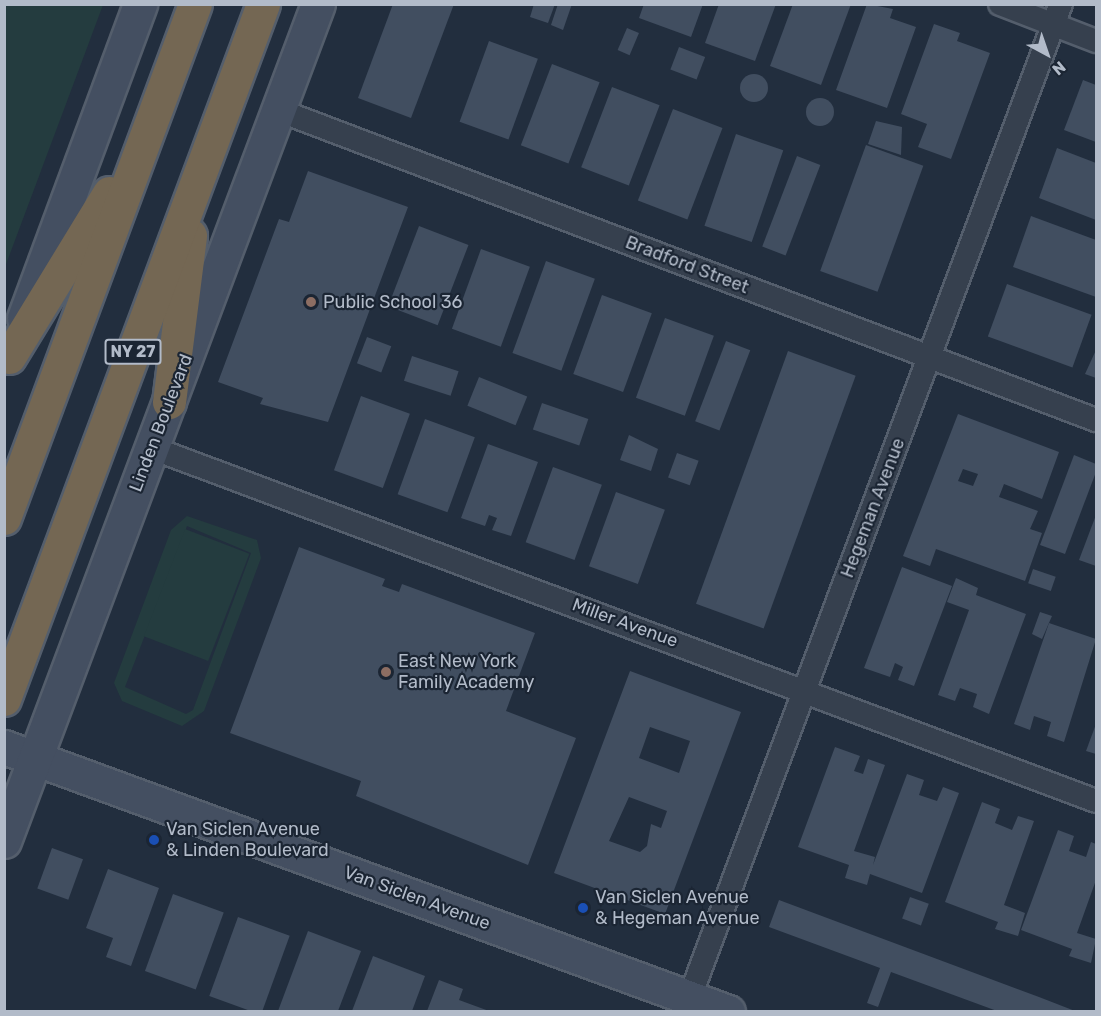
<!DOCTYPE html>
<style>
body{margin:0}
#map{position:relative;width:1101px;height:1016px;overflow:hidden;background:#222e3e;font-family:Rubik,sans-serif}
div>[style]{position:absolute}
.green>*{inset:0;background:#243c3f;transform-origin:0 0}
.building>*{inset:0;background:#414e60;transform-origin:0 0}
.round{border-radius:50%}
.roads{filter:drop-shadow(2px 0 #545e6c) drop-shadow(-2px 0 #545e6c) drop-shadow(0 2px #545e6c) drop-shadow(0 -2px #545e6c)}
.street>*{height:22px;margin:-11px;padding:0 11px;transform-origin:11px;border-radius:11px;background:#36404e}
.secondary>*{height:33px;margin:-16.5px;padding:0 16.5px;transform-origin:16.5px;border-radius:16.5px;background:#444f61}
.highway>*{height:33px;margin:-16.5px;padding:0 16.5px;transform-origin:16.5px;border-radius:16.5px;background:#746753}
.dots>*{width:16px;height:16px;translate:-50% -50%;box-sizing:border-box;border:3px solid #1b2533;border-radius:50%}
span{translate:-50% -50%;white-space:nowrap;text-align:center;line-height:1.15;-webkit-text-stroke:4.5px #1b2533;paint-order:stroke}
.shield-label span{padding:2px 4px;background:#1b2533;border:2px solid;border-radius:4px;-webkit-text-stroke-width:0}
.shield-label{font-size:16px;color:#b2bbc9;font-weight:700}
.street-label{font-size:18px;color:#b2bbc9}
.poi-label{font-size:18px;color:#b2bbc9}
.left{translate:0 -50%;text-align:left}
.frame{position:absolute;inset:0;border:6px solid #b2bbc9;pointer-events:none}
.north{position:absolute;left:1017px;top:24px;width:60px;height:60px;-webkit-text-stroke:4px #1b2533;paint-order:stroke;rotate:140deg;font-size:16px;font-weight:700;line-height:24px;text-align:center;color:#b2bbc9}
.north::after{content:'';display:block;margin:auto;width:21px;height:27px;background:#b2bbc9;clip-path:polygon(50% 0,100% 100%,50% 72%,0 100%)}
</style>
<div id="map">
<div class="green">
<div style="clip-path:polygon(5px 4px,103px 5px,5px 267px,4px 5px)"></div>
<div style="clip-path:polygon(evenodd,187px 516px,257px 540px,261px 558px,204px 711px,182px 726px,122px 701px,114px 683px,171px 530px,187px 516px,187px 526px,251px 553px,193px 710px,186px 714px,125px 687px,187px 526px)"></div>
<div style="left:185px;top:529px;width:69px;height:115px;rotate:21deg"></div>
</div>
<div class="building">
<div style="clip-path:polygon(393px 4px,454px 4px,411px 118px,358px 98px)"></div>
<div style="clip-path:polygon(534px 4px,555px 4px,548px 23px,530px 17px)"></div>
<div style="clip-path:polygon(558px 4px,572px 4px,563px 30px,551px 25px)"></div>
<div style="clip-path:polygon(644px 4px,703px 4px,691px 37px,639px 18px)"></div>
<div style="clip-path:polygon(719px 4px,776px 4px,755px 61px,705px 43px)"></div>
<div style="clip-path:polygon(793px 4px,851px 4px,821px 85px,770px 66px)"></div>
<div style="clip-path:polygon(867px 4px,893px 9px,890px 18px,916px 27px,887px 108px,836px 90px)"></div>
<div style="clip-path:polygon(934px 24px,960px 33px,957px 41px,990px 53px,951px 159px,918px 147px,927px 124px,901px 114px)"></div>
<div style="left:627px;top:28px;width:13px;height:24px;rotate:23deg"></div>
<div style="left:489px;top:41px;width:52px;height:86px;rotate:20deg"></div>
<div style="left:679px;top:47px;width:28px;height:24px;rotate:21deg"></div>
<div style="left:552px;top:64px;width:51px;height:87px;rotate:21deg"></div>
<div class="round" style="left:740px;top:74px;width:28px;height:28px"></div>
<div style="clip-path:polygon(1083px 80px,1096px 85px,1096px 142px,1064px 130px)"></div>
<div style="left:612px;top:87px;width:51px;height:86px;rotate:21deg"></div>
<div class="round" style="left:806px;top:98px;width:28px;height:28px"></div>
<div style="left:673px;top:109px;width:53px;height:98px;rotate:21deg"></div>
<div style="clip-path:polygon(876px 121px,902px 127px,901px 155px,868px 144px)"></div>
<div style="left:736px;top:134px;width:50px;height:97px;rotate:19deg"></div>
<div style="left:866px;top:145px;width:61px;height:134px;rotate:20deg"></div>
<div style="clip-path:polygon(1057px 148px,1096px 163px,1096px 220px,1039px 198px)"></div>
<div style="left:797px;top:156px;width:25px;height:97px;rotate:21deg"></div>
<div style="clip-path:polygon(308px 171px,408px 207px,328px 422px,260px 404px,263px 398px,218px 382px,279px 219px,289px 222px)"></div>
<div style="clip-path:polygon(1031px 216px,1096px 240px,1096px 297px,1013px 267px)"></div>
<div style="left:419px;top:226px;width:53px;height:86px;rotate:21deg"></div>
<div style="left:481px;top:249px;width:52px;height:85px;rotate:20deg"></div>
<div style="left:546px;top:261px;width:52px;height:98px;rotate:20deg"></div>
<div style="left:1007px;top:284px;width:90px;height:56px;rotate:20deg"></div>
<div style="left:602px;top:295px;width:53px;height:84px;rotate:20deg"></div>
<div style="left:665px;top:318px;width:52px;height:85px;rotate:20deg"></div>
<div style="left:367px;top:337px;width:26px;height:28px;rotate:21deg"></div>
<div style="left:726px;top:341px;width:26px;height:86px;rotate:21deg"></div>
<div style="clip-path:polygon(1096px 350px,1096px 378px,1085px 374px)"></div>
<div style="left:788px;top:351px;width:72px;height:269px;rotate:20deg"></div>
<div style="left:412px;top:356px;width:49px;height:26px;rotate:18deg"></div>
<div style="left:479px;top:377px;width:52px;height:31px;rotate:22deg"></div>
<div style="left:361px;top:396px;width:52px;height:79px;rotate:20deg"></div>
<div style="left:542px;top:403px;width:49px;height:28px;rotate:19deg"></div>
<div style="clip-path:polygon(evenodd,958px 414px,1059px 452px,1042px 499px,1004px 484px,999px 497px,1038px 511px,1030px 529px,1042px 533px,1025px 581px,936px 549px,930px 566px,903px 556px,958px 414px,963px 469px,978px 474px,973px 486px,958px 481px,963px 469px)"></div>
<div style="left:425px;top:419px;width:53px;height:80px;rotate:20deg"></div>
<div style="clip-path:polygon(629px 435px,658px 449px,651px 471px,620px 460px)"></div>
<div style="clip-path:polygon(488px 444px,538px 462px,511px 536px,492px 530px,497px 518px,489px 515px,485px 526px,461px 518px)"></div>
<div style="left:677px;top:453px;width:23px;height:26px;rotate:20deg"></div>
<div style="clip-path:polygon(1074px 455px,1096px 464px,1096px 472px,1065px 554px,1040px 545px)"></div>
<div style="left:553px;top:467px;width:52px;height:80px;rotate:20deg"></div>
<div style="left:616px;top:492px;width:52px;height:79px;rotate:20deg"></div>
<div style="clip-path:polygon(1096px 515px,1096px 566px,1079px 560px)"></div>
<div style="clip-path:polygon(299px 547px,385px 579px,382px 586px,399px 592px,402px 584px,535px 633px,506px 711px,576px 738px,528px 865px,356px 796px,361px 781px,230px 733px)"></div>
<div style="clip-path:polygon(902px 567px,952px 586px,914px 686px,898px 680px,903px 667px,895px 663px,890px 677px,864px 668px)"></div>
<div style="left:1033px;top:569px;width:24px;height:15px;rotate:19deg"></div>
<div style="clip-path:polygon(956px 578px,978px 588px,976px 595px,1026px 614px,989px 714px,973px 707px,977px 694px,960px 688px,955px 701px,938px 695px,969px 610px,947px 602px)"></div>
<div style="clip-path:polygon(1040px 612px,1052px 616px,1042px 639px,1032px 634px)"></div>
<div style="clip-path:polygon(1049px 623px,1096px 639px,1064px 742px,1047px 736px,1051px 722px,1034px 716px,1030px 730px,1014px 724px)"></div>
<div style="clip-path:polygon(evenodd,630px 671px,741px 712px,665px 914px,554px 873px,630px 671px,650px 727px,690px 741px,679px 773px,639px 758px,650px 727px,630px 671px,629px 797px,667px 811px,661px 828px,651px 824px,647px 846px,640px 852px,609px 841px,629px 797px)"></div>
<div style="clip-path:polygon(1096px 724px,1096px 754px,1086px 751px)"></div>
<div style="clip-path:polygon(835px 747px,860px 756px,854px 771px,863px 774px,868px 759px,885px 765px,854px 851px,875px 857px,873px 865px,907px 774px,924px 780px,919px 795px,937px 801px,943px 787px,959px 793px,922px 893px,870px 874px,867px 885px,845px 878px,849px 865px,798px 847px)"></div>
<div style="clip-path:polygon(982px 802px,1000px 809px,995px 823px,1012px 830px,1018px 816px,1034px 821px,1004px 905px,1025px 913px,1018px 936px,995px 929px,998px 922px,945px 902px)"></div>
<div style="clip-path:polygon(1058px 830px,1074px 836px,1069px 851px,1086px 857px,1091px 842px,1096px 844px,1096px 880px,1077px 933px,1096px 939px,1091px 963px,1069px 956px,1072px 949px,1021px 930px)"></div>
<div style="left:52px;top:848px;width:33px;height:43px;rotate:20deg"></div>
<div style="clip-path:polygon(108px 869px,159px 888px,131px 966px,106px 957px,113px 938px,86px 928px)"></div>
<div style="left:173px;top:894px;width:54px;height:82px;rotate:20deg"></div>
<div style="left:910px;top:897px;width:20px;height:23px;rotate:20deg"></div>
<div style="clip-path:polygon(779px 900px,1039px 997px,1075px 1011px,997px 1011px,891px 972px,878px 1007px,867px 1003px,880px 968px,769px 927px)"></div>
<div style="left:238px;top:917px;width:55px;height:84px;rotate:20deg"></div>
<div style="clip-path:polygon(308px 931px,361px 951px,338px 1011px,278px 1011px)"></div>
<div style="clip-path:polygon(373px 956px,425px 976px,412px 1011px,352px 1011px)"></div>
<div style="clip-path:polygon(439px 980px,463px 989px,459px 1000px,489px 1011px,427px 1011px)"></div>
</div>
<div class="roads">
<div class="street">
<div style="left:1000px;top:4px;width:103px;rotate:21.1deg"></div>
<div style="left:278px;top:110px;width:875px;rotate:20.76deg"></div>
<div style="left:152px;top:448px;width:1008px;rotate:20.5deg"></div>
<div style="left:685px;top:1010px;width:1074px;rotate:-69.51deg"></div>
</div>
<div class="secondary">
<div style="left:24px;top:318px;width:335px;rotate:-69.7deg"></div>
<div style="left:4px;top:747px;width:771px;rotate:20.1deg"></div>
<div style="left:4px;top:841px;width:894px;rotate:-69.44deg"></div>
</div>
<div class="highway">
<div style="left:9px;top:357px;width:192px;rotate:-58.6deg"></div>
<div style="left:169px;top:402px;width:168px;rotate:-82.8deg"></div>
<div style="left:4px;top:518px;width:548px;rotate:-69.62deg"></div>
<div style="left:4px;top:699px;width:742px;rotate:-69.56deg"></div>
</div>
</div>
<div class="dots">
<div style="left:311px;top:302px;background:#8d6e63"></div>
<div style="left:386px;top:672px;background:#8d6e63"></div>
<div style="left:154px;top:840px;background:#1a4fb4"></div>
<div style="left:583px;top:908px;background:#1a4fb4"></div>
</div>
<div class="shield-label">
<span style="left:133px;top:352px">NY 27</span>
</div>
<div class="street-label">
<span style="left:687px;top:265px;rotate:21deg">Bradford Street</span>
<span style="left:161px;top:423px;rotate:-69deg">Linden Boulevard</span>
<span style="left:873px;top:508px;rotate:-69deg">Hegeman Avenue</span>
<span style="left:625px;top:623px;rotate:20deg">Miller Avenue</span>
<span style="left:417px;top:898px;rotate:20deg">Van Siclen Avenue</span>
</div>
<div class="poi-label">
<span class="left" style="left:323px;top:302px">Public School 36</span>
<span class="left" style="left:398px;top:672px">East New York<br>Family Academy</span>
<span class="left" style="left:166px;top:840px">Van Siclen Avenue<br>&amp; Linden Boulevard</span>
<span class="left" style="left:595px;top:908px">Van Siclen Avenue<br>&amp; Hegeman Avenue</span>
</div>
<div class="frame"></div>
<div class="north">N</div>
</div>
